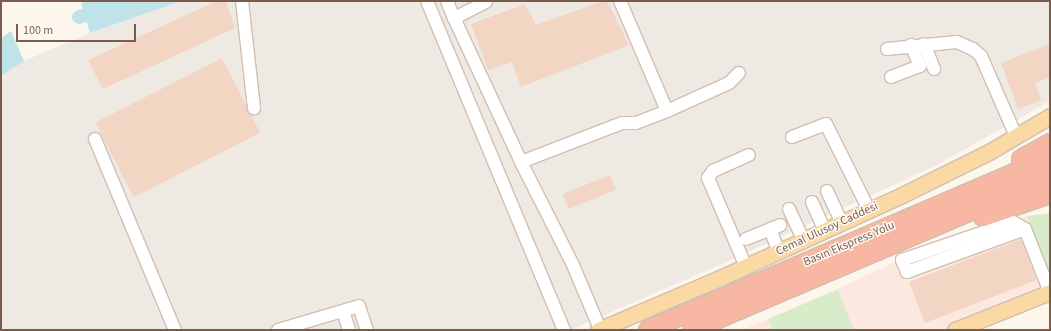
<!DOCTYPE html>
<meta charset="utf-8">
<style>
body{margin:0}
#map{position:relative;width:1051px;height:331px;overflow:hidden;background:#fdf6ec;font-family:"Source Sans 3",sans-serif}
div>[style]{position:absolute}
.commercial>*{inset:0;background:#fde8e0}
.industrial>*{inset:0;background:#efe9e4}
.green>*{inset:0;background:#d8ecc9}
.water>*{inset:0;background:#bfe3e8}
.river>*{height:14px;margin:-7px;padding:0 7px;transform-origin:7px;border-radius:7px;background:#bfe3e8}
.building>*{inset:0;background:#f3d5c3;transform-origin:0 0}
.roads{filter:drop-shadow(1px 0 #d1beb0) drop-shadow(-1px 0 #d1beb0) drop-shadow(0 1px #d1beb0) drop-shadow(0 -1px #d1beb0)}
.minor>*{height:12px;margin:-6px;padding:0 6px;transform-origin:6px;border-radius:6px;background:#fff}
.major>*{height:15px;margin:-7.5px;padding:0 7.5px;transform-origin:7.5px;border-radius:7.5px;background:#fbd9a5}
.highway>*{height:18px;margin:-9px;padding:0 9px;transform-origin:9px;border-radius:9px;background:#f7b7a3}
span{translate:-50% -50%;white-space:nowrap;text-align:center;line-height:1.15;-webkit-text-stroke:3px #fffaf3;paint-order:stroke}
.street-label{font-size:12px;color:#7a5c4d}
.frame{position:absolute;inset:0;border:2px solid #7a5c4d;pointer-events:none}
.scale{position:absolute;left:16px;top:24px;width:120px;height:18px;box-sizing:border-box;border:2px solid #7a5c4d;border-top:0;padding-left:5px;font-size:12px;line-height:14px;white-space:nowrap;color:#7a5c4d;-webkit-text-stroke:3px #fffaf3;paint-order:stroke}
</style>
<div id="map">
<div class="commercial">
<div style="clip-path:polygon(1027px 216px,1050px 272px,1050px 287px,945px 330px,854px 330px,838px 289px,899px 260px,984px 228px)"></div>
<div style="clip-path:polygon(768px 319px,773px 330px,742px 330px)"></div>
</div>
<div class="industrial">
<div style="clip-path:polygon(181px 1px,1050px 1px,1050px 101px,937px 165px,724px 263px,570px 330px,1px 330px,1px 76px,24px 61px,90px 33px)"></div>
</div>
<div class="green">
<div style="clip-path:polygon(1050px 213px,1050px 272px,1027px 216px)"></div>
<div style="clip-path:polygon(838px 289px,854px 330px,773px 330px,768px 319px)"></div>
</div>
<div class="water">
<div style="clip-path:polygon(86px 1px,181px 1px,90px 33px,81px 3px)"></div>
<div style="clip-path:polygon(11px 31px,24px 61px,1px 76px,1px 38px)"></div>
</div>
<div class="river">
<div style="left:79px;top:17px;width:48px;rotate:-19.6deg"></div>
</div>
<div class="building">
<div style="clip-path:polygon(217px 1px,226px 1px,235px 28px,103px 89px,88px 60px)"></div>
<div style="clip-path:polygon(603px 1px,607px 1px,629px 45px,521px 87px,512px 62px,488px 70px,471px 24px,525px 4px,536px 25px)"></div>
<div style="clip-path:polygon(1050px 44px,1050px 77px,1035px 83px,1041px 100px,1018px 109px,1001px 63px)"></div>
<div style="left:222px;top:58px;width:84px;height:142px;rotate:63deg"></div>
<div style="left:610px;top:175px;width:16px;height:51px;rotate:68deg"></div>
<div style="left:1021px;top:239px;width:44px;height:120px;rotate:69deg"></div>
</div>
<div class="roads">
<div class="minor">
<div style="left:242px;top:1px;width:108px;rotate:83.6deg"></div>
<div style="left:427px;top:1px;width:356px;rotate:67.4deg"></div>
<div style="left:447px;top:1px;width:18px;rotate:68deg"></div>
<div style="left:486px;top:2px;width:36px;rotate:153deg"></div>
<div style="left:454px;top:18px;width:159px;rotate:65deg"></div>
<div style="left:521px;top:162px;width:115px;rotate:63.2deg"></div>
<div style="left:573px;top:265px;width:69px;rotate:67.1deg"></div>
<div style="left:924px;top:44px;width:27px;rotate:68deg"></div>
<div style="left:887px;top:49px;width:70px;rotate:-5.7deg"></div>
<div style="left:957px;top:42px;width:17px;rotate:24deg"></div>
<div style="left:973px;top:49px;width:11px;rotate:41deg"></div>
<div style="left:981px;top:56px;width:87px;rotate:66.4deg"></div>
<div style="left:891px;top:77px;width:31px;rotate:-21deg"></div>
<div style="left:920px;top:66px;width:23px;rotate:-113deg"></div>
<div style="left:667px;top:111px;width:68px;rotate:-24.3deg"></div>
<div style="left:729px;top:83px;width:14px;rotate:-45deg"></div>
<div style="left:792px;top:137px;width:36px;rotate:-21deg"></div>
<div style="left:826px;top:124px;width:96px;rotate:63.4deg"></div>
<div style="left:95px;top:139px;width:207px;rotate:67.3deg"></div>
<div style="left:521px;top:162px;width:108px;rotate:-21.1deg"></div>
<div style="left:622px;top:123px;width:14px"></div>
<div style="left:636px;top:123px;width:33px;rotate:-21deg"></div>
<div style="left:667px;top:111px;width:120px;rotate:-113.1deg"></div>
<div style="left:827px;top:191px;width:35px;rotate:65deg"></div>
<div style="left:812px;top:202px;width:32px;rotate:66deg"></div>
<div style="left:789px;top:209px;width:35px;rotate:65deg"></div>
<div style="left:770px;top:229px;width:25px;rotate:69deg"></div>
<div style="left:1025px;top:229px;width:126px;rotate:160deg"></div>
<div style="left:907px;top:272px;width:13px;rotate:-113deg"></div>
<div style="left:902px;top:260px;width:117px;rotate:-18.9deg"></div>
<div style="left:1013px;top:222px;width:14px;rotate:30deg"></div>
<div style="left:1025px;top:229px;width:68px;rotate:68.4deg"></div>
<div style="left:746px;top:239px;width:37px;rotate:-22deg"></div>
<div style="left:746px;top:267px;width:97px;rotate:-113.1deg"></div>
<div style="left:708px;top:178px;width:9px;rotate:-54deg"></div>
<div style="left:713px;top:171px;width:39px;rotate:-24deg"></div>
<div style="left:343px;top:311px;width:20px;rotate:72deg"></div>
<div style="left:278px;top:330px;width:84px;rotate:-16.5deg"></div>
<div style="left:359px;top:306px;width:25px;rotate:72deg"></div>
</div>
<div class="major">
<div style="left:598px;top:330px;width:133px;rotate:-23.1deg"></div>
<div style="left:720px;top:278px;width:200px;rotate:-24.5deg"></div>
<div style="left:902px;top:195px;width:97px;rotate:-26.3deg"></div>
<div style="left:989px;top:152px;width:71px;rotate:-30.5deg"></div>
<div style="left:955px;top:330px;width:102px;rotate:-21.8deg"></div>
</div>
<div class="highway">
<div style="left:1021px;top:159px;width:33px;rotate:-29deg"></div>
<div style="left:983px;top:217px;width:71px;rotate:-18.9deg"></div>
<div style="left:648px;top:330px;width:437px;rotate:-23.2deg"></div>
<div style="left:692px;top:330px;width:389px;rotate:-23.1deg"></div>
</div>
</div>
<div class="street-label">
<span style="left:827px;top:229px;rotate:-25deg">Cemal Ulusoy Caddesi</span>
<span style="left:849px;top:244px;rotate:-23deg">Basın Ekspress Yolu</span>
</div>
<div class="frame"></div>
<div class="scale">100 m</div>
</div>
